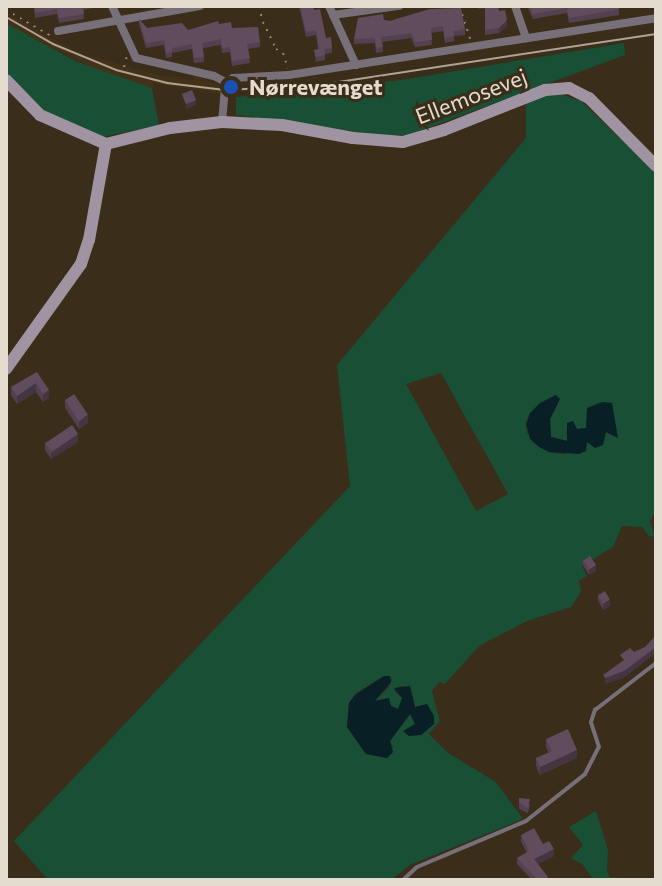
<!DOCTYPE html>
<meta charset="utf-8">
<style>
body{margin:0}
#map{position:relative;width:662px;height:886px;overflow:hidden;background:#3a2d19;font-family:Commissioner,sans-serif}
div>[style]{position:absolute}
.built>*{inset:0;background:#443218}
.green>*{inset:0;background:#184f35}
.water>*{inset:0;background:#071f25}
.path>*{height:2px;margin-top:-1px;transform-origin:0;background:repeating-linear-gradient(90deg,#928778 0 2px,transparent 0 8px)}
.lane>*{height:4px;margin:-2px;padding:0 2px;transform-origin:2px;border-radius:2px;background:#787079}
.street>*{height:8px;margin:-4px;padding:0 4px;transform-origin:4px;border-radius:4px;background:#787079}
.secondary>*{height:12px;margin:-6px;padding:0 6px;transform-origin:6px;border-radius:6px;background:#a094a2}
.tram>*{height:2px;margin:-1px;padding:0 1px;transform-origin:1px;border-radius:1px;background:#aea395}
.wall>*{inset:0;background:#534150}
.shaded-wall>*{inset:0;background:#433541}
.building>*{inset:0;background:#604c5d;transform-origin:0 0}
.dots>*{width:22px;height:22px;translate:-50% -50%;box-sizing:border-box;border:4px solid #3a2d19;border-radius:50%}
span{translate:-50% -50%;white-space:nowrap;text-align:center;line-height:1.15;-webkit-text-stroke:6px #3a2d19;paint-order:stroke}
.poi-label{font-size:22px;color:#e5dcd0;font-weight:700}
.left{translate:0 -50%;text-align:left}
.street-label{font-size:22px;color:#e5dcd0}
.frame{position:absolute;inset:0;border:8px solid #e5dcd0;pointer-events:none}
</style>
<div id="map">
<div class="built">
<div style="clip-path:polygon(6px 13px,79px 53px,156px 74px,193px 81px,195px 76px,200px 77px,221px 86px,220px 93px,154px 84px,152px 88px,101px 72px,15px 29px,6px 23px)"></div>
</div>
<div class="green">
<div style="clip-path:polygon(6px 23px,75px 61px,152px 88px,159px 125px,103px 137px,73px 126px,37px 106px,6px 72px)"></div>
<div style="clip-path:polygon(624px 43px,625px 55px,409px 135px,377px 135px,236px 115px,236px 97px,401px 80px)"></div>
<div style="clip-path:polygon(evenodd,557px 93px,581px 101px,656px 173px,656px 510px,650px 521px,655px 537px,649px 536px,642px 527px,622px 526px,613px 547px,582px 566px,587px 576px,579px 580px,581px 592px,571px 607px,527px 621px,479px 646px,445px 684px,439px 682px,432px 691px,440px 721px,429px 734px,448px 753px,496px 782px,523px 819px,410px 865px,391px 880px,48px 880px,14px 841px,350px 486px,337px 365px,526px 138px,526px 104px,535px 98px,557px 93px,441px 373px,508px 494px,476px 511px,406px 384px,441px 373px,557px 93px,558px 403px,550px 419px,551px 437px,568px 441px,566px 431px,587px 428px,612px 403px,610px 434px,606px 432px,593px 445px,587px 442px,565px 454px,549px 452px,527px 433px,526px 424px,530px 413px,558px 403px,557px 93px,384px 676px,392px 679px,389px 687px,374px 701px,386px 698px,391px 706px,399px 709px,402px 698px,394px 691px,400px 686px,406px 687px,411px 690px,415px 707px,434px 724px,421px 735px,405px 734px,415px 724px,411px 713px,390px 741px,393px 747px,387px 758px,366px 754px,347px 727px,349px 703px,356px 693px,384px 676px)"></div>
<div style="clip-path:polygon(596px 811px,608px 850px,607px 872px,610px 877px,656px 880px,594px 880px,582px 864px,571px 858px,583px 845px,569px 827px)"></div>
</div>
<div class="water">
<div style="clip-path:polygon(556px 395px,560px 399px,550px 419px,551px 437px,567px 441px,567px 423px,573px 421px,577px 429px,586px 428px,587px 408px,602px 402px,612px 403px,618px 438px,606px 432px,603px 445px,595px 448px,587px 442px,586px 451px,579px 454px,549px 452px,539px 447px,530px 439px,526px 424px,530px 413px,540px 403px)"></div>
<div style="clip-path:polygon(384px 676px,390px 676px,391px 682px,375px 701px,389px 698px,391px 706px,398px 709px,402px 698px,394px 688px,410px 686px,415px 707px,427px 704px,434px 716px,434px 724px,421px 735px,409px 736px,403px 731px,415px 724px,410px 714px,390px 741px,393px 752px,387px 758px,366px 754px,347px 727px,349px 703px,355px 695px)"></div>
</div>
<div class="path">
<div style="left:259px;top:6px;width:16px;rotate:76deg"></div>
<div style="left:263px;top:22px;width:30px;rotate:64deg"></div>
<div style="left:276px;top:49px;width:8px;rotate:30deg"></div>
<div style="left:283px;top:53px;width:16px;rotate:72deg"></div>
<div style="left:6px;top:10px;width:52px;rotate:30deg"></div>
<div style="left:462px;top:14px;width:26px;rotate:72deg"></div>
<div style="left:124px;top:67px;width:11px;rotate:-75deg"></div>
</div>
<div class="lane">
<div style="left:403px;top:880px;width:19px;rotate:-43deg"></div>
<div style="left:417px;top:867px;width:118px;rotate:-22.9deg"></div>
<div style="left:526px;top:821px;width:75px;rotate:-38.5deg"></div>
<div style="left:585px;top:774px;width:30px;rotate:-63deg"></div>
<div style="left:599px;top:747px;width:26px;rotate:-108deg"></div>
<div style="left:591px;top:722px;width:13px;rotate:-72deg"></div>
<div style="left:595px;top:710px;width:77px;rotate:-37.6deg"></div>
</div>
<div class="street">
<div style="left:112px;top:6px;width:57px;rotate:65.2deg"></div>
<div style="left:136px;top:58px;width:80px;rotate:13deg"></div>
<div style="left:214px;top:76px;width:15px;rotate:28deg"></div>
<div style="left:329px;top:6px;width:65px;rotate:65.4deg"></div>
<div style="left:515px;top:6px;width:34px;rotate:71deg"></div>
<div style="left:333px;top:15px;width:67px;rotate:-7.8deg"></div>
<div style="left:58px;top:31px;width:144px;rotate:-10deg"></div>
<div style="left:222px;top:122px;width:32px;rotate:-85deg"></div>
<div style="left:225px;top:90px;width:14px;rotate:-56deg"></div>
<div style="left:233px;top:78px;width:56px;rotate:-3.1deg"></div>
<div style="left:289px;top:75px;width:371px;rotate:-8.8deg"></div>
</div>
<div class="secondary">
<div style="left:6px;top:80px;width:49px;rotate:45.8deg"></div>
<div style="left:40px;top:115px;width:72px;rotate:23.7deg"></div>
<div style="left:106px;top:144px;width:66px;rotate:-14deg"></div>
<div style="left:170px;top:128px;width:52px;rotate:-6.6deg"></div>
<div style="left:222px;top:122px;width:60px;rotate:2.9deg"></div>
<div style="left:282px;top:125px;width:72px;rotate:10.4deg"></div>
<div style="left:353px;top:138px;width:50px;rotate:4.6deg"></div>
<div style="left:403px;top:142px;width:43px;rotate:-16.3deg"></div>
<div style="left:444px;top:130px;width:109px;rotate:-21.6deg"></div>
<div style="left:545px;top:90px;width:24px;rotate:-5deg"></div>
<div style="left:569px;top:88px;width:22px;rotate:27deg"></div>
<div style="left:589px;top:98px;width:95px;rotate:45.4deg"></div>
<div style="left:6px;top:369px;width:129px;rotate:-54.5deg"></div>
<div style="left:81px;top:264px;width:25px;rotate:-72deg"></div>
<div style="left:89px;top:240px;width:97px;rotate:-80deg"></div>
</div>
<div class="tram">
<div style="left:6px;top:17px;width:54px;rotate:29.9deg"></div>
<div style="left:53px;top:44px;width:68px;rotate:22.4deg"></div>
<div style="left:116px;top:70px;width:53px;rotate:14.3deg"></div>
<div style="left:167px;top:83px;width:58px;rotate:6.9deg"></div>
<div style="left:225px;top:90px;width:87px;rotate:-2.6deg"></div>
<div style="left:312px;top:86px;width:348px;rotate:-8.6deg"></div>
</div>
<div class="wall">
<div style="clip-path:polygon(34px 6px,98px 6px,98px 7px,83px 10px,84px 19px,59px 23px,57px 14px,35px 18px)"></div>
<div style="clip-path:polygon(299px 6px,313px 6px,326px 38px,332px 48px,332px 53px,325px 54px,325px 60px,316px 62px,314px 50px,318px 49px,316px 35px,306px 37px)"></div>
<div style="clip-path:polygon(479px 6px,498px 6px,499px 11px,507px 26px,499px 33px,485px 35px,485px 8px,479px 9px)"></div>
<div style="clip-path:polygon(527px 6px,619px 6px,619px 15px,569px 23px,567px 13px,533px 19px)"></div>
<div style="clip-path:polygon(430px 9px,465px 29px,465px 35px,454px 36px,454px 41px,445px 43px,443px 31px,431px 33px,432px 45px,415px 47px,411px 38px,382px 42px,383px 52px,376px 53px,375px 43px,354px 44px,354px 39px,384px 20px,390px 21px)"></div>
<div style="clip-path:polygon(139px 19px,147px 28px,188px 30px,219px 24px,232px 28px,260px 42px,260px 47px,248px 49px,250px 63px,232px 66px,230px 52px,222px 53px,221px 45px,203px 48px,204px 62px,194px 63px,192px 49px,172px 53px,172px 57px,166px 58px,164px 45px,146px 48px,139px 24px)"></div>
<div style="clip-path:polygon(37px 372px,49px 398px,43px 402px,36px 392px,17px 404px,11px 395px,11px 387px)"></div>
<div style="clip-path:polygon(65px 400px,88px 423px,79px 429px,65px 408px)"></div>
<div style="clip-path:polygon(45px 442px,78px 442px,51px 459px,45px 450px)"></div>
<div style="clip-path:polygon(583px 560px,596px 571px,589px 575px,583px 565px)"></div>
<div style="clip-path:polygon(598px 595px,610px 606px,603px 610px,598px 600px)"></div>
<div style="clip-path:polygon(546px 739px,577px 758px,540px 775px,536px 766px,536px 758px,549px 753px,546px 747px)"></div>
<div style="clip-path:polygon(519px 798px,530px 805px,528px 813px,519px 809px)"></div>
<div style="clip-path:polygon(521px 835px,543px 844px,554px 856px,538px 864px,548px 880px,532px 880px,517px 864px,517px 858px,527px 853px,521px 842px)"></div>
</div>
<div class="shaded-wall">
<div style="clip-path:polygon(507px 20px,507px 26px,499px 33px,499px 28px)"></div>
<div style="clip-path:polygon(196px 100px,196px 105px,186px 109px,186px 103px)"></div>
<div style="clip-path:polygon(36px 383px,36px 392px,17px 404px,17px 396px)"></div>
<div style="clip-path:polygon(49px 390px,49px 398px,43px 402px,43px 394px)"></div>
<div style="clip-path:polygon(88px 415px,88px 423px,79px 429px,79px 421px)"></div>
<div style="clip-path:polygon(78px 434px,78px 442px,51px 459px,51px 451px)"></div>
<div style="clip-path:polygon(596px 565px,596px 571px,589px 575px,589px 569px)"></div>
<div style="clip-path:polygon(610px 600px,610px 606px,603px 610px,603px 604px)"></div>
<div style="clip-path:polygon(656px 647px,656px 653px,624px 678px,605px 684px,605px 678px)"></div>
<div style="clip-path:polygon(577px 750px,577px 758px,540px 775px,540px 767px)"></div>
<div style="clip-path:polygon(554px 849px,554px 856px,534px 866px,534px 859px)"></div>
</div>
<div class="building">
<div style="clip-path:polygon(34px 6px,83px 6px,84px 14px,59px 18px,57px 9px,35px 13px)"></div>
<div style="clip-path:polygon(300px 6px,313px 6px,314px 10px,320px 9px,326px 38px,331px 37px,332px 48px,324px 49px,325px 55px,316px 57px,314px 50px,319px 49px,316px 30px,306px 32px)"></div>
<div style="clip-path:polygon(485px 6px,498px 6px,499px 11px,505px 10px,507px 20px,499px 28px,485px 30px)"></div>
<div style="clip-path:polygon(529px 6px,619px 6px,619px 9px,569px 18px,567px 8px,533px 14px)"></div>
<div style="clip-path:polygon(461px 8px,465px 29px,453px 31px,454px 36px,445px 38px,443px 26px,431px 28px,432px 40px,415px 42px,411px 33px,381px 37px,383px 47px,376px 48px,375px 38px,354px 39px,358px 18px,383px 14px,384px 20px,390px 21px,430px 9px)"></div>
<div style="clip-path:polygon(139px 19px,147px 28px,182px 23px,188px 30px,218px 21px,219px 24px,231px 22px,232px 28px,258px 27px,260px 42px,247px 44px,250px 58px,232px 61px,230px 47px,222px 48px,221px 39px,202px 43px,204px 57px,194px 58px,192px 44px,172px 48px,172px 52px,166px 53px,164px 40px,146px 43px)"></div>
<div style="left:192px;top:90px;width:11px;height:11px;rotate:68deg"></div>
<div style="clip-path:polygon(37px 372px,49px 390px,43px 394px,36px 383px,17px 396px,11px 387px)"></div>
<div style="left:74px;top:394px;width:25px;height:11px;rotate:56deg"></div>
<div style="left:72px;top:425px;width:11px;height:32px;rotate:56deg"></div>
<div style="left:590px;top:556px;width:11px;height:8px;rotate:56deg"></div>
<div style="left:605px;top:591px;width:10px;height:8px;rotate:61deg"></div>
<div style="clip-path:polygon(656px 635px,656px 647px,624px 671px,605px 678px,603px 675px,624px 660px,620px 655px,630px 648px,634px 652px,645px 647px)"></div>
<div style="clip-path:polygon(568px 729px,577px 750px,540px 767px,536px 758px,552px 751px,546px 739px)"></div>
<div style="clip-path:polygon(519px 798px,530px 799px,528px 808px,519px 803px)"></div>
<div style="clip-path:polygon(534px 828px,543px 844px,549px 841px,554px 849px,534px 859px,548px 877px,544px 880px,538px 880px,517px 858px,529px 851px,521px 835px)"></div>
</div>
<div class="dots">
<div style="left:231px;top:87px;background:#1a4fb4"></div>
</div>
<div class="poi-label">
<span class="left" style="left:249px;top:87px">Nørrevænget</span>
</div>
<div class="street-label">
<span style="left:471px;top:96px;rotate:-21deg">Ellemosevej</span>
</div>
<div class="frame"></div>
</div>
